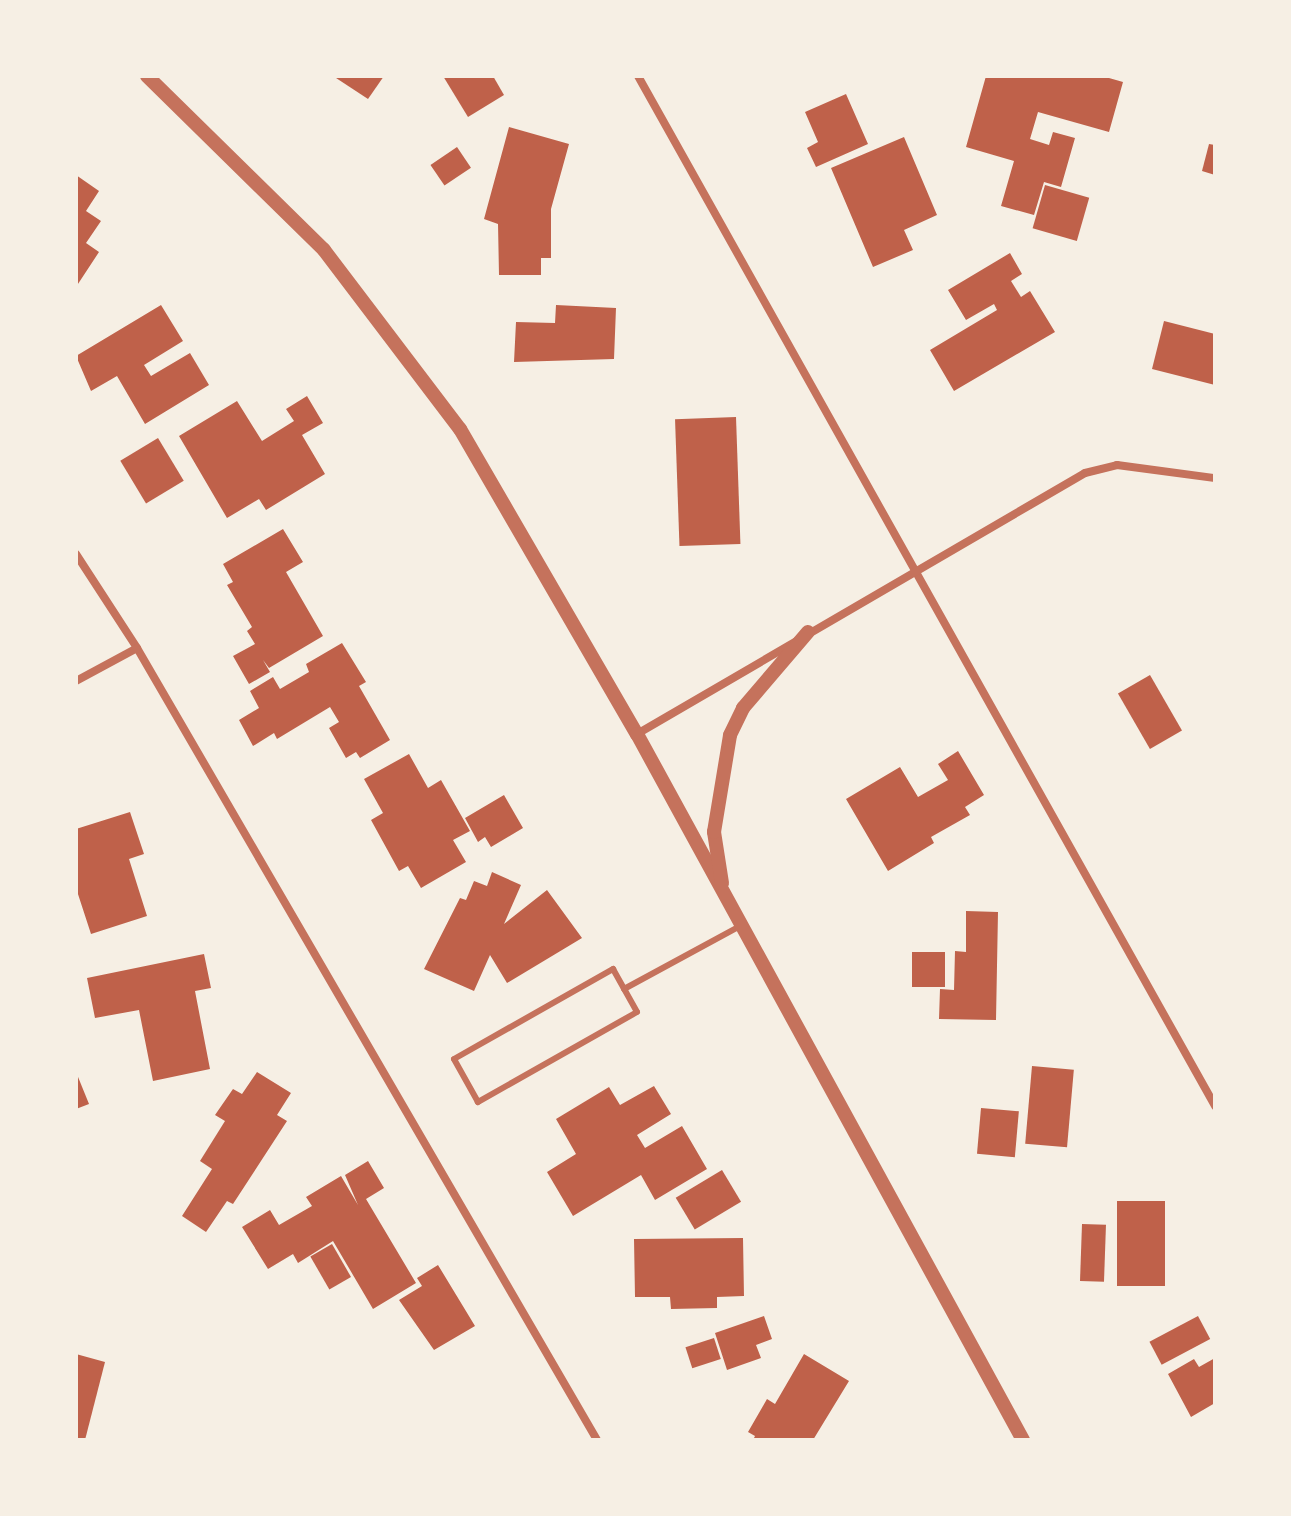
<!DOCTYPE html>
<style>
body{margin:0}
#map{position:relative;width:1291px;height:1516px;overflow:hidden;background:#f6efe4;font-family:Figtree,sans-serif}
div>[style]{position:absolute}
.building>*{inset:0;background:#bf614a;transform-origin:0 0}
.service>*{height:6px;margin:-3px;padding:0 3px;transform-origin:3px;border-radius:3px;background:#c5725c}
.minor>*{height:8px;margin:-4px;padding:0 4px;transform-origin:4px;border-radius:4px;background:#c5725c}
.tertiary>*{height:14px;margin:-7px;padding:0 7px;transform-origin:7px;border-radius:7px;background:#c5725c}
span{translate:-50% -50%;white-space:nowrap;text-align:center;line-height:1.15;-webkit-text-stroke:7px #f6efe4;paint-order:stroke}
.frame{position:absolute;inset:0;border:78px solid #f6efe4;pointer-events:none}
</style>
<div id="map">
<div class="building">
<div style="clip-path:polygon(333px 76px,384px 76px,368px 99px)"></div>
<div style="clip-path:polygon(443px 76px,493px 76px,504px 95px,468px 117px)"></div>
<div style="clip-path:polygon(986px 76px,1102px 76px,1123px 82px,1109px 132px,1038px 112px,1030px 139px,1049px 145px,1053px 132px,1075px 138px,1061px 187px,1044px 182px,1034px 215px,1001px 206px,1014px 161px,966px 147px)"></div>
<div style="clip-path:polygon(846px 94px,868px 144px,816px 167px,807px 148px,818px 142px,805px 112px)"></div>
<div style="clip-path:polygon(509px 127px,569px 144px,551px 209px,551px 258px,541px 258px,541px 275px,499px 275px,498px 224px,484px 219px)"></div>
<div style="clip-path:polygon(904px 137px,937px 215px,904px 230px,913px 250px,873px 267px,831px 168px)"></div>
<div style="clip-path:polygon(1209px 144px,1215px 145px,1215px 175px,1202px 171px)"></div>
<div style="left:457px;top:147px;width:25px;height:32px;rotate:56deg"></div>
<div style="clip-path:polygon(76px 175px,99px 191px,86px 211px,101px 221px,86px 243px,99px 252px,76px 287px)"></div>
<div style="left:1045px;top:185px;width:46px;height:45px;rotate:16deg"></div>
<div style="clip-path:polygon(1010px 253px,1022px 274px,1011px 281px,1021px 297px,1030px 291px,1055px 332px,954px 391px,930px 350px,997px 310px,994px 304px,966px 320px,948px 290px)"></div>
<div style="clip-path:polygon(161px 305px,183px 341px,144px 365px,151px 376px,190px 353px,209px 385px,145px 424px,117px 376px,91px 391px,76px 356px)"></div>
<div style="clip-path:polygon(556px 305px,616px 308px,614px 359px,514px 362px,516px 322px,555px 323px)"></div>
<div style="clip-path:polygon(1164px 321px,1215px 334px,1215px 385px,1152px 369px)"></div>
<div style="clip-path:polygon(307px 396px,323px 423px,302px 435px,325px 474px,266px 510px,259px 499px,227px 518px,179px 436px,237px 401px,262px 441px,294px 421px,286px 409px)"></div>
<div style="left:736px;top:417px;width:127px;height:61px;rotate:88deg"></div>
<div style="left:158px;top:438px;width:50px;height:44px;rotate:59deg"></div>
<div style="clip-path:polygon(283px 529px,303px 562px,286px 572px,323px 636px,269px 668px,263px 660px,270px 672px,249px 684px,233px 656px,255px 644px,247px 631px,252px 627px,227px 585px,233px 582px,223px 564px)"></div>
<div style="clip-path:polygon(342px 643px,366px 682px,359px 686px,390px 740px,360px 758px,356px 752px,346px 758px,329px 728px,339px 722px,330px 707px,277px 739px,274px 733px,253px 746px,239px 720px,259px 708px,250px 691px,273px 677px,280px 689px,309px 672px,306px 664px)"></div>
<div style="left:1150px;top:675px;width:64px;height:37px;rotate:60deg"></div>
<div style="clip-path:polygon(958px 751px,984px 795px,965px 807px,970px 815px,931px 837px,934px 843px,888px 871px,846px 799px,900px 767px,918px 797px,948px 780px,938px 764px)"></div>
<div style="clip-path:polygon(409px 754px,428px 788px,441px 780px,470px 831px,453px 840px,466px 862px,421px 888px,408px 866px,399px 871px,371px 820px,383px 813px,364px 779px)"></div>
<div style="clip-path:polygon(504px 795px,523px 828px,491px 847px,485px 837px,478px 842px,465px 818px)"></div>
<div style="clip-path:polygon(130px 812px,144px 854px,129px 859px,147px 916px,91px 934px,76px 888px,76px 829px)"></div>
<div style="clip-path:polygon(492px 872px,521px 885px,504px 924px,547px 890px,582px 938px,507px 983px,490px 955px,474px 991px,424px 969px,460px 898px,466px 900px,474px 881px,487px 886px)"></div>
<div style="clip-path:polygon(966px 911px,998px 912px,996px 1020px,939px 1019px,940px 989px,954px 990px,955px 951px,966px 952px)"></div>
<div style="left:912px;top:952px;width:33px;height:35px"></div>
<div style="clip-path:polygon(204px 954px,211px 988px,195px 991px,210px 1069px,153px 1081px,139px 1010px,95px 1018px,87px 978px)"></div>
<div style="left:1032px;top:1066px;width:42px;height:78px;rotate:5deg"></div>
<div style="clip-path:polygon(76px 1072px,89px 1104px,76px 1109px)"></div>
<div style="clip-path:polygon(257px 1072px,291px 1093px,277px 1115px,287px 1121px,233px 1204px,227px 1201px,206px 1232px,182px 1216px,212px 1169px,200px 1161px,225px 1121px,215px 1115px,233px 1089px,242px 1094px)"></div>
<div style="clip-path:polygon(654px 1086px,671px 1114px,637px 1135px,645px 1148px,682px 1126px,707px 1169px,655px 1200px,641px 1175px,573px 1216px,547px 1172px,576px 1154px,556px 1119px,609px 1087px,620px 1105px)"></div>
<div style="left:981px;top:1108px;width:38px;height:46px;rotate:5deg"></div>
<div style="clip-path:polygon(368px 1161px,384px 1188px,366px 1199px,416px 1283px,373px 1309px,333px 1241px,298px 1263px,293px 1254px,268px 1269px,242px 1227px,270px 1210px,279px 1225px,312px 1206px,306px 1197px,341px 1176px,358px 1205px,345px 1175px)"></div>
<div style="left:722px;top:1170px;width:37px;height:54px;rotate:59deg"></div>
<div style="left:1117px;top:1201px;width:48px;height:85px"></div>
<div style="left:1082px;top:1224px;width:24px;height:57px;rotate:2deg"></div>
<div style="clip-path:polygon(743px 1238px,744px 1296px,717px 1297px,717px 1308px,671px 1309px,670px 1297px,635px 1297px,634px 1239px)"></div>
<div style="left:332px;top:1244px;width:38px;height:25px;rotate:60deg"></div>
<div style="clip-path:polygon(438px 1265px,475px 1326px,434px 1350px,399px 1300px,422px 1286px,417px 1278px)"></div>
<div style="clip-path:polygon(764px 1316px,772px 1339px,756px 1345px,761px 1358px,727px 1370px,715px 1333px)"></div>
<div style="left:1198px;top:1316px;width:26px;height:55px;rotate:62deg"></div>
<div style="left:714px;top:1338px;width:22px;height:30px;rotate:72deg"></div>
<div style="clip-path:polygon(76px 1354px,105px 1362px,85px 1440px,76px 1440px)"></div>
<div style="clip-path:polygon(804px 1354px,849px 1381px,813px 1440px,753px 1440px,755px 1436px,748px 1432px,767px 1399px,775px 1404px)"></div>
<div style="clip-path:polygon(1215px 1358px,1215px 1403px,1191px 1417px,1168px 1374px,1194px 1359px,1199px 1367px)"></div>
</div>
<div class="service">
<div style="left:613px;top:969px;width:49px;rotate:60.8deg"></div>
<div style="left:637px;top:1012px;width:183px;rotate:150.5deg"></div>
<div style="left:478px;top:1102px;width:49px;rotate:-119.2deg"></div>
<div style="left:454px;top:1059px;width:183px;rotate:-29.5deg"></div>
<div style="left:624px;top:989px;width:134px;rotate:-28.5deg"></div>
</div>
<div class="minor">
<div style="left:638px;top:76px;width:1181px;rotate:60.74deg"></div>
<div style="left:76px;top:554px;width:112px;rotate:57deg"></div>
<div style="left:137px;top:648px;width:916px;rotate:59.85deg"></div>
<div style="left:76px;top:681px;width:69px;rotate:-28.4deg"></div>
<div style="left:637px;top:734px;width:518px;rotate:-30.22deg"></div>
<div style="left:1085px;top:473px;width:33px;rotate:-14deg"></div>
<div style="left:1117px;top:465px;width:99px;rotate:7.6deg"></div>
</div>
<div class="tertiary">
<div style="left:147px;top:76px;width:248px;rotate:44.5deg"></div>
<div style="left:324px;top:250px;width:225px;rotate:52.8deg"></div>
<div style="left:460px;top:429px;width:353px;rotate:59.9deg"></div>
<div style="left:637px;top:734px;width:805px;rotate:61.33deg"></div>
<div style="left:722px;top:883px;width:52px;rotate:-98.9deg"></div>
<div style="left:714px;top:832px;width:98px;rotate:-80.6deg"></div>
<div style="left:730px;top:735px;width:30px;rotate:-64deg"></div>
<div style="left:743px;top:708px;width:100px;rotate:-49.5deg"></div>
</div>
<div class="frame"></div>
</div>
